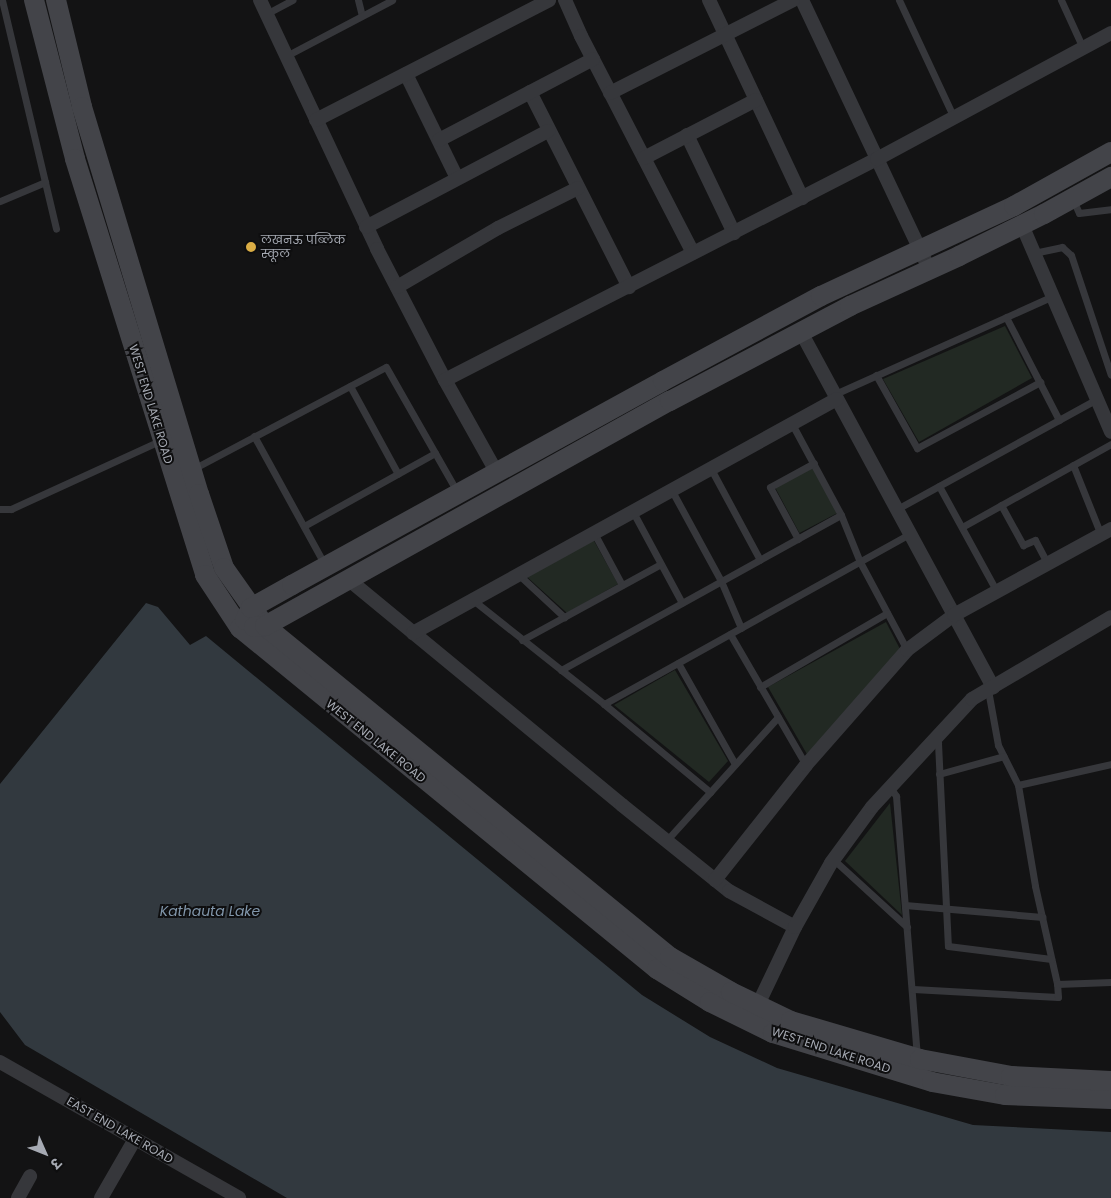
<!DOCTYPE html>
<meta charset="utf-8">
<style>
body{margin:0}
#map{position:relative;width:1111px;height:1198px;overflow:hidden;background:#131314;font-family:Poppins,"Noto Sans Devanagari",sans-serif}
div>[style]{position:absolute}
.green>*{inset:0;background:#222923;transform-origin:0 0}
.water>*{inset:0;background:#32393f}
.lane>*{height:7px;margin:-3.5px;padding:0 3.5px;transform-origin:3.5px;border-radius:3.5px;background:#36373b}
.street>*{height:14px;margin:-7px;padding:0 7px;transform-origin:7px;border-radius:7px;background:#36373b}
.secondary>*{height:20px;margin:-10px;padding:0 10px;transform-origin:10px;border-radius:10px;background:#434449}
.dots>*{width:14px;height:14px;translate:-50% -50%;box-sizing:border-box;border:2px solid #0e0e0f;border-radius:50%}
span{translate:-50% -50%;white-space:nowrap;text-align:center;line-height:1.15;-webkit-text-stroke:4px #0e0e0f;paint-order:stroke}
.poi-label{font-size:12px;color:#a6aab3}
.left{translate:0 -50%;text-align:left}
.street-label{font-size:12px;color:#a6aab3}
.water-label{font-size:14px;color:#8196aa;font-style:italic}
.north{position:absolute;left:20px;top:1128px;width:50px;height:50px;-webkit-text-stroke:4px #0e0e0f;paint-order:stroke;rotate:134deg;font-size:14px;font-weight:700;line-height:20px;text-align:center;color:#a6aab3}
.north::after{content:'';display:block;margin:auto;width:18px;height:22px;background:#a6aab3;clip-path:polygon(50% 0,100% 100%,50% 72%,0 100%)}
</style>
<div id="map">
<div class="green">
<div style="clip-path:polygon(1005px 326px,1032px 378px,919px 442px,883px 379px)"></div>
<div style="left:813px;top:467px;width:52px;height:43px;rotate:62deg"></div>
<div style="clip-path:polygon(593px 539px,618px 584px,567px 613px,526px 576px)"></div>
<div style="clip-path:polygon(886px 622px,900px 649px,808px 756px,768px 687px)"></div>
<div style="clip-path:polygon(675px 670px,728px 761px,709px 782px,614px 705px)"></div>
<div style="clip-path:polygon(890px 803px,902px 915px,845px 861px)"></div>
</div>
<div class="water">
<div style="clip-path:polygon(146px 603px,158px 607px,190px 645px,206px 636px,642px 995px,710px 1037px,777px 1068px,973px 1125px,1111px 1132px,1111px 1198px,287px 1198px,25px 1045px,0 1012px,0 784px)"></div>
</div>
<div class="lane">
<div style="left:2px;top:0;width:235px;rotate:76.7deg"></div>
<div style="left:358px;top:0;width:16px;rotate:76deg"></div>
<div style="left:899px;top:0;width:130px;rotate:65deg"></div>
<div style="left:1061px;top:0;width:53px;rotate:65.4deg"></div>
<div style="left:266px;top:14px;width:30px;rotate:-28deg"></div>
<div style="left:286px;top:56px;width:120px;rotate:-27.8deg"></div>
<div style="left:1073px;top:200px;width:14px;rotate:65deg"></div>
<div style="left:1079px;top:213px;width:32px;rotate:-7deg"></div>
<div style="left:0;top:201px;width:49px;rotate:-22.9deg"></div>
<div style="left:1034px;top:253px;width:29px;rotate:-12deg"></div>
<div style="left:1062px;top:247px;width:12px;rotate:42deg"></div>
<div style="left:1071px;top:255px;width:126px;rotate:71.6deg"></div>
<div style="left:1006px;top:317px;width:116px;rotate:62.8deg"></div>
<div style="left:876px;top:375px;width:84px;rotate:60.7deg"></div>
<div style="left:917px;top:448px;width:140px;rotate:-28.2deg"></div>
<div style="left:350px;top:386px;width:100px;rotate:61.4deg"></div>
<div style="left:835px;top:394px;width:239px;rotate:-24.2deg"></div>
<div style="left:792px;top:424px;width:103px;rotate:61.7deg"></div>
<div style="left:841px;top:515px;width:51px;rotate:68deg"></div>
<div style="left:860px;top:562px;width:100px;rotate:61.9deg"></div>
<div style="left:254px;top:436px;width:147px;rotate:61.2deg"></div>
<div style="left:1073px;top:465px;width:75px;rotate:68.2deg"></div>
<div style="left:193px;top:469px;width:218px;rotate:-27.9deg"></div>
<div style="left:386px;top:367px;width:145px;rotate:60.3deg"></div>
<div style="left:711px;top:469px;width:103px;rotate:61.7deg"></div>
<div style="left:939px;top:486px;width:121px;rotate:61.3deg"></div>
<div style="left:672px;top:491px;width:102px;rotate:61.4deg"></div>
<div style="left:721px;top:581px;width:51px;rotate:66.9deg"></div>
<div style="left:1001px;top:505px;width:46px;rotate:61.2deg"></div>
<div style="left:1023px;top:545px;width:13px;rotate:-23deg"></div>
<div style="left:1035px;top:540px;width:27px;rotate:62deg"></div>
<div style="left:0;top:509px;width:11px"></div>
<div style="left:11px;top:509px;width:166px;rotate:-24.6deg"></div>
<div style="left:897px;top:509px;width:228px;rotate:-28.8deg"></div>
<div style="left:633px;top:512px;width:103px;rotate:61.7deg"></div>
<div style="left:304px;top:526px;width:150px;rotate:-29.1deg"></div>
<div style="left:962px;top:527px;width:171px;rotate:-29.1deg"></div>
<div style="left:594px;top:533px;width:59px;rotate:61.7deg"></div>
<div style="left:798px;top:539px;width:59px;rotate:-118.3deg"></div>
<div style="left:770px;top:487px;width:50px;rotate:-28.6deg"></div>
<div style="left:519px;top:575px;width:62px;rotate:43deg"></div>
<div style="left:473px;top:600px;width:167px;rotate:38.4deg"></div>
<div style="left:604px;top:704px;width:138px;rotate:39.7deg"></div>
<div style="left:730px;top:634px;width:151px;rotate:59.9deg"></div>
<div style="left:522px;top:640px;width:158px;rotate:-28.7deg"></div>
<div style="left:678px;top:663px;width:116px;rotate:60.6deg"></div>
<div style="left:561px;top:670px;width:320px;rotate:-29deg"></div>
<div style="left:760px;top:687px;width:147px;rotate:-30.2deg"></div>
<div style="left:988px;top:690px;width:56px;rotate:79.7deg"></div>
<div style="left:998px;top:745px;width:45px;rotate:63.4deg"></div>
<div style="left:1018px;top:785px;width:102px;rotate:80.4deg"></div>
<div style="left:1035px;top:886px;width:100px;rotate:77.3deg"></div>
<div style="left:604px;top:704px;width:350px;rotate:-29.1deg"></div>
<div style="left:934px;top:740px;width:5px;rotate:37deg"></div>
<div style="left:938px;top:743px;width:203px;rotate:87.2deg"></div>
<div style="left:948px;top:946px;width:104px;rotate:7.2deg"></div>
<div style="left:939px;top:774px;width:67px;rotate:-15.5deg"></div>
<div style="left:1018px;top:785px;width:95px;rotate:-12.7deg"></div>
<div style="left:890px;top:787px;width:11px;rotate:56deg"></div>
<div style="left:896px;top:796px;width:261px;rotate:85.4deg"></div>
<div style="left:666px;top:841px;width:167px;rotate:-47.9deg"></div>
<div style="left:834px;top:860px;width:99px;rotate:42.5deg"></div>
<div style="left:905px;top:905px;width:138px;rotate:5deg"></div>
<div style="left:913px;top:989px;width:145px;rotate:3.2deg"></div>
<div style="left:1058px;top:997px;width:13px;rotate:-94deg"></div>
<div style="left:1057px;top:984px;width:54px;rotate:-2.1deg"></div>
</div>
<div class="street">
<div style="left:260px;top:0;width:275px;rotate:64.8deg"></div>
<div style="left:377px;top:249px;width:148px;rotate:62.6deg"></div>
<div style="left:445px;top:380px;width:107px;rotate:60.8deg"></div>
<div style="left:565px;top:0;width:39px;rotate:66deg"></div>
<div style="left:581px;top:36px;width:244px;rotate:62.7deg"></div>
<div style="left:709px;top:0;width:219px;rotate:64.8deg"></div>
<div style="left:802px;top:0;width:297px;rotate:64.7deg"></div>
<div style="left:406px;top:74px;width:116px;rotate:63.9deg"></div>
<div style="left:530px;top:92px;width:219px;rotate:63.1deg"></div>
<div style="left:610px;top:93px;width:205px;rotate:-26.9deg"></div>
<div style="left:316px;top:120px;width:262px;rotate:-27.2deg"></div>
<div style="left:687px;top:135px;width:109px;rotate:64.4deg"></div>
<div style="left:439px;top:140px;width:174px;rotate:-27.7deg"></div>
<div style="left:644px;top:158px;width:126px;rotate:-27.4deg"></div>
<div style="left:1022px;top:225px;width:225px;rotate:66.7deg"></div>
<div style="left:366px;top:227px;width:206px;rotate:-27.8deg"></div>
<div style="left:397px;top:287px;width:117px;rotate:-30.3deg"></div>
<div style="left:498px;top:228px;width:89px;rotate:-26.6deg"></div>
<div style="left:801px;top:332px;width:404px;rotate:61.6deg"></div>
<div style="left:445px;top:380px;width:485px;rotate:-27.1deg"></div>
<div style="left:877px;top:159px;width:266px;rotate:-28.3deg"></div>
<div style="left:348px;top:579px;width:355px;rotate:39.5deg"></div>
<div style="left:622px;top:805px;width:137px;rotate:38.8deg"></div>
<div style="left:729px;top:891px;width:75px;rotate:28.6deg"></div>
<div style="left:413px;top:633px;width:484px;rotate:-28.9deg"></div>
<div style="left:715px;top:880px;width:147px;rotate:-51.6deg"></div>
<div style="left:806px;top:765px;width:153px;rotate:-48.7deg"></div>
<div style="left:907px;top:650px;width:59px;rotate:-36.7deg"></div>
<div style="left:954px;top:615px;width:179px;rotate:-28.7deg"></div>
<div style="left:754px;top:1013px;width:95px;rotate:-64.5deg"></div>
<div style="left:795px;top:927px;width:73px;rotate:-60.6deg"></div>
<div style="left:831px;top:863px;width:69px;rotate:-53.8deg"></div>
<div style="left:872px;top:807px;width:147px;rotate:-47.2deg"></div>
<div style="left:972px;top:699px;width:161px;rotate:-30.5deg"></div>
<div style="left:0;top:1062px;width:275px;rotate:29.6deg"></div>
<div style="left:18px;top:1198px;width:25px;rotate:-61deg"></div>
<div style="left:101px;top:1198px;width:68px;rotate:-60deg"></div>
</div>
<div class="secondary">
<div style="left:34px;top:0;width:164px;rotate:75.5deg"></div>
<div style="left:75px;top:159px;width:436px;rotate:72.6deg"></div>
<div style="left:205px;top:575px;width:64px;rotate:56.6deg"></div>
<div style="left:240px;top:628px;width:539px;rotate:39.27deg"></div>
<div style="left:657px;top:969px;width:62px;rotate:31.9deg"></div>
<div style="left:710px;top:1002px;width:70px;rotate:26.2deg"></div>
<div style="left:773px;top:1033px;width:166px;rotate:17.1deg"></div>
<div style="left:932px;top:1082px;width:74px;rotate:10.1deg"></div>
<div style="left:1005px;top:1095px;width:106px;rotate:2.2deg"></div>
<div style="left:56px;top:0;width:110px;rotate:76.3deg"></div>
<div style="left:82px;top:107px;width:404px;rotate:73.2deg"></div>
<div style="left:199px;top:494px;width:78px;rotate:71.3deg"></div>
<div style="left:224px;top:568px;width:71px;rotate:54.7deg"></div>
<div style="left:265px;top:626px;width:523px;rotate:39.26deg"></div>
<div style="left:670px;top:957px;width:70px;rotate:29.8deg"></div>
<div style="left:731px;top:992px;width:67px;rotate:25.8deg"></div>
<div style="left:791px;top:1021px;width:134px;rotate:16.4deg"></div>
<div style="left:920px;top:1059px;width:93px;rotate:10.6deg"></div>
<div style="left:1011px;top:1076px;width:100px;rotate:2.9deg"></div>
<div style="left:245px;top:620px;width:13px;rotate:-63deg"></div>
<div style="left:251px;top:608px;width:47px;rotate:-29.3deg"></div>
<div style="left:292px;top:585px;width:423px;rotate:-28.8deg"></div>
<div style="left:663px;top:381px;width:179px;rotate:-28.3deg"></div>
<div style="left:821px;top:296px;width:213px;rotate:-25deg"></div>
<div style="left:1014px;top:206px;width:111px;rotate:-29.1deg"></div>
<div style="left:254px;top:627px;width:11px;rotate:-5deg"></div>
<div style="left:265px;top:626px;width:463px;rotate:-29.1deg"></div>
<div style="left:670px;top:401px;width:204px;rotate:-27.8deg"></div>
<div style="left:850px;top:306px;width:120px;rotate:-24.6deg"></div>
<div style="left:959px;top:256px;width:95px;rotate:-26.3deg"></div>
<div style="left:1044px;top:214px;width:77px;rotate:-28.9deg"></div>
</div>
<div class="dots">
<div style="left:251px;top:247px;background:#daad45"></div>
</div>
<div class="poi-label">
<span class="left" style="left:261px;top:247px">लखनऊ पब्लिक<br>स्कूल</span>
</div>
<div class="street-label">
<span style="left:151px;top:404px;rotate:73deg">WEST END LAKE ROAD</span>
<span style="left:376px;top:741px;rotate:39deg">WEST END LAKE ROAD</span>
<span style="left:831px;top:1050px;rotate:18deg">WEST END LAKE ROAD</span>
<span style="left:120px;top:1130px;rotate:30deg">EAST END LAKE ROAD</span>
</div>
<div class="water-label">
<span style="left:210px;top:911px">Kathauta Lake</span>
</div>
<div class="north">उ</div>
</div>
